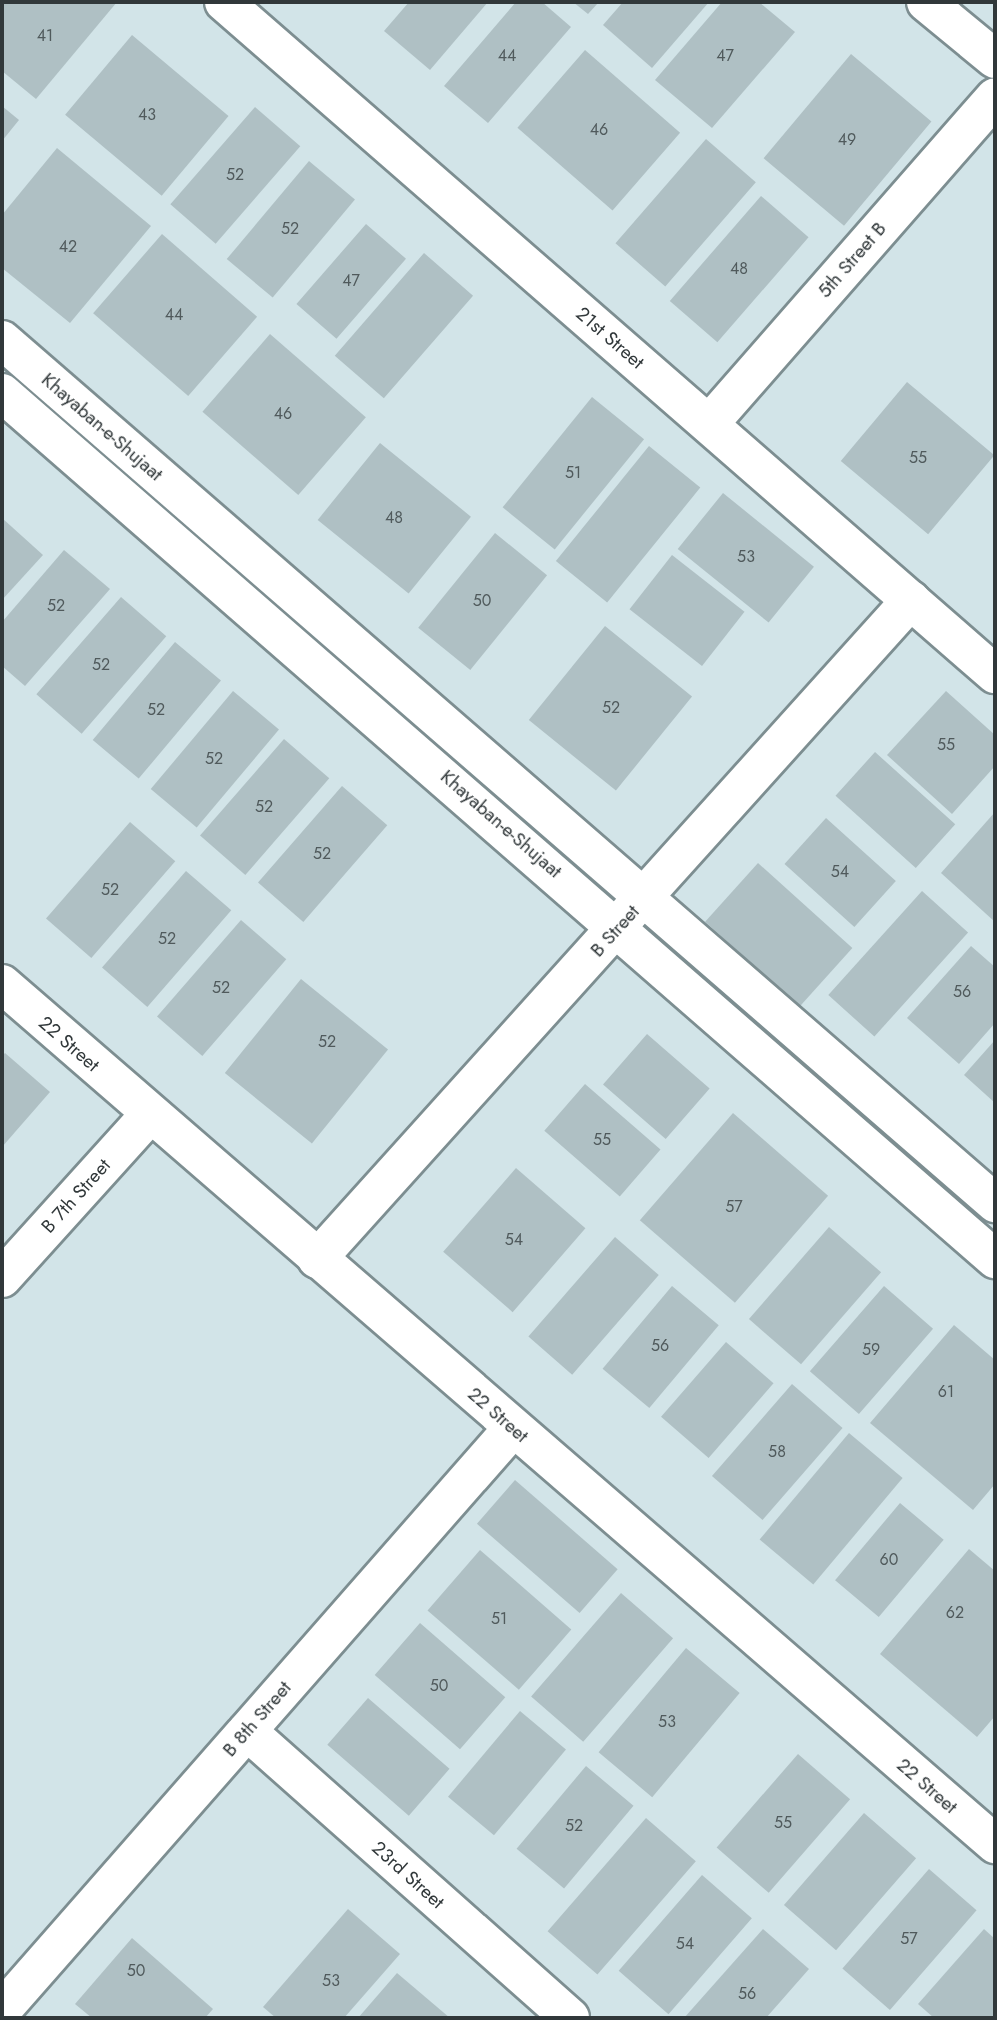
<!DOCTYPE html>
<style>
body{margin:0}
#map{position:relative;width:997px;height:2020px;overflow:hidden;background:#d2e4e8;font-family:Jost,sans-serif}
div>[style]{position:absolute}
.building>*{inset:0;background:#afc0c4;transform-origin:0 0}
.roads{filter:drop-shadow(2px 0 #7d8e91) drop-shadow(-2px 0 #7d8e91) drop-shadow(0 2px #7d8e91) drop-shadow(0 -2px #7d8e91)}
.minor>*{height:38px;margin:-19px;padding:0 19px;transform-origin:19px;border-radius:19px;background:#fff}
.secondary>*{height:38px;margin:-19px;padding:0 19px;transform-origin:19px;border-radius:19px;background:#fff}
span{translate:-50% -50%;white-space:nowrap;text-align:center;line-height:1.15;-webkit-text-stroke:7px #fff;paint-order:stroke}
.number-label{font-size:16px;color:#505a5c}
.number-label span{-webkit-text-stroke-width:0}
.street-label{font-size:19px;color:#31383a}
.frame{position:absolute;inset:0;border:4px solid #31383a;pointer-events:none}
</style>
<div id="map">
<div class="building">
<div style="clip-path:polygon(2px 2px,117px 2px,36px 99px,2px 71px)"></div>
<div style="clip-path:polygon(409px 2px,488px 2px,430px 70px,384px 31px)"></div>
<div style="clip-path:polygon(516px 2px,542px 2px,571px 27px,488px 123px,444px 86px)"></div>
<div style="clip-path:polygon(573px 2px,599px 2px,588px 14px)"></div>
<div style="clip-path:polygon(623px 2px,709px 2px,652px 68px,603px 25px)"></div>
<div style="clip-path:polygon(722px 2px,759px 2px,795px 32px,712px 128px,655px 80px)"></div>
<div style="left:132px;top:35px;width:126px;height:104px;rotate:40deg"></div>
<div style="left:585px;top:50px;width:126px;height:103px;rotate:41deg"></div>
<div style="left:851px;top:54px;width:105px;height:136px;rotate:40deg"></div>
<div style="clip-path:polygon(2px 106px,19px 120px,2px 141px)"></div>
<div style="left:255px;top:107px;width:60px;height:129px;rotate:41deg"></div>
<div style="left:706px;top:139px;width:66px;height:138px;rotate:41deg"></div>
<div style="clip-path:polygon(57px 148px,151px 226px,70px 323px,2px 268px,2px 215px)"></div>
<div style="left:309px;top:161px;width:60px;height:128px;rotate:40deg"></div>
<div style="left:761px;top:196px;width:63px;height:139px;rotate:41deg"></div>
<div style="left:366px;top:224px;width:53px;height:106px;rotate:41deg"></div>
<div style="left:162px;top:234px;width:126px;height:105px;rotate:41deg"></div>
<div style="left:424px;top:253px;width:65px;height:136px;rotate:41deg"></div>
<div style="left:270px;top:334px;width:127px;height:103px;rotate:41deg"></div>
<div style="left:907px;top:382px;width:114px;height:103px;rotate:40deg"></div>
<div style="left:592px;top:397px;width:67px;height:142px;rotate:39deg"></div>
<div style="left:380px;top:443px;width:117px;height:99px;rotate:39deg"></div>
<div style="left:649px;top:446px;width:66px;height:148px;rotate:39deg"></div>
<div style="left:723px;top:493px;width:117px;height:72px;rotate:39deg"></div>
<div style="clip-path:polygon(2px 518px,43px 555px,2px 600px)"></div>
<div style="left:495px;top:533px;width:67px;height:122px;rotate:39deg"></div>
<div style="clip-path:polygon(64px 550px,110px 589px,25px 686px,2px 666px,2px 622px)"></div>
<div style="left:672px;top:555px;width:92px;height:69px;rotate:38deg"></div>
<div style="left:121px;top:597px;width:60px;height:129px;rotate:41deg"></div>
<div style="left:605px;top:626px;width:112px;height:121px;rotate:39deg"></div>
<div style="left:175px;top:642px;width:60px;height:128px;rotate:40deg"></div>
<div style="left:233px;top:691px;width:60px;height:128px;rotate:40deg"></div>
<div style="clip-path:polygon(946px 691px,995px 735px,995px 766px,952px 814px,887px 755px)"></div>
<div style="left:284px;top:739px;width:60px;height:128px;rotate:41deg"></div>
<div style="left:875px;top:752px;width:108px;height:59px;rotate:42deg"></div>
<div style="left:342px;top:786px;width:60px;height:128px;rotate:41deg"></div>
<div style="clip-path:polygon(995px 812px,995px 922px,941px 873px)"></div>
<div style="left:826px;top:818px;width:94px;height:62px;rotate:42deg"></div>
<div style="left:130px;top:822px;width:60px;height:128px;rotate:41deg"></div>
<div style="left:758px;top:863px;width:127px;height:79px;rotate:42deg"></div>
<div style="left:186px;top:871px;width:60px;height:128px;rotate:41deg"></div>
<div style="left:922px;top:891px;width:62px;height:140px;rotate:42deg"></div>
<div style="left:241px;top:920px;width:60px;height:128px;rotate:41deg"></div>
<div style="clip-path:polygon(971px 946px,995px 967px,995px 1023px,959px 1064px,907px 1018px)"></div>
<div style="left:301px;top:979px;width:112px;height:121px;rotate:39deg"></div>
<div style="left:647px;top:1034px;width:83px;height:67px;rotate:41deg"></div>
<div style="clip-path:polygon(995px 1040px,995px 1103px,964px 1075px)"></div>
<div style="clip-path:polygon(5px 1053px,50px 1092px,2px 1147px,2px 1056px)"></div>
<div style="left:585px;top:1084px;width:100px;height:62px;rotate:41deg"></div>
<div style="left:733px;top:1113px;width:126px;height:142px;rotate:41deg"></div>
<div style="left:516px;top:1168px;width:92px;height:111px;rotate:41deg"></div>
<div style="left:829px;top:1227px;width:69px;height:122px;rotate:41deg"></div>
<div style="left:615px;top:1237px;width:58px;height:132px;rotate:41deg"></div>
<div style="left:672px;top:1286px;width:61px;height:108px;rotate:40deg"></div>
<div style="left:884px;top:1286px;width:65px;height:113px;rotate:41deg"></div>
<div style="clip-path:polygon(954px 1325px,995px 1360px,995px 1484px,973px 1510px,870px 1423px)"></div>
<div style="left:726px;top:1342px;width:63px;height:99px;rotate:41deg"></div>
<div style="left:792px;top:1384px;width:67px;height:122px;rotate:41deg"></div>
<div style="left:849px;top:1433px;width:70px;height:139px;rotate:40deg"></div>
<div style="left:515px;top:1480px;width:136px;height:58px;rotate:41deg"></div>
<div style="left:900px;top:1503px;width:57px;height:101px;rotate:40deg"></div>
<div style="clip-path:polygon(969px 1549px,995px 1571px,995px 1716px,977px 1737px,880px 1654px)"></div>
<div style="left:480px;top:1550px;width:121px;height:80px;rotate:41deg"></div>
<div style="left:621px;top:1593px;width:69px;height:137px;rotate:41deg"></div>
<div style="left:420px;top:1623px;width:113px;height:69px;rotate:41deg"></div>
<div style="left:686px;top:1648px;width:70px;height:136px;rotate:40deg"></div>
<div style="left:368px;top:1698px;width:108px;height:62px;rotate:41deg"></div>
<div style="left:520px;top:1711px;width:60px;height:112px;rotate:40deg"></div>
<div style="left:798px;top:1754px;width:69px;height:124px;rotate:41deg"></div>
<div style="left:586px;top:1766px;width:62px;height:108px;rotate:40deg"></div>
<div style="left:864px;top:1813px;width:69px;height:122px;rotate:41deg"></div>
<div style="left:646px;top:1818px;width:66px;height:150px;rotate:41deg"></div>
<div style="left:929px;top:1869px;width:63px;height:132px;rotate:41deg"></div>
<div style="left:702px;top:1875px;width:66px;height:127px;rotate:41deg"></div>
<div style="clip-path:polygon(348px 1909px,400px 1954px,344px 2018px,276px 2018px,263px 2007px)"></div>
<div style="clip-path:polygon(763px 1929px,809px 1969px,766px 2018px,684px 2018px)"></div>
<div style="clip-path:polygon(984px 1929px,995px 1939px,995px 2018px,934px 2018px,918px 2004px)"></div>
<div style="clip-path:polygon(132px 1938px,213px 2009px,205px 2018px,92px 2018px,75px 2004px)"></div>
<div style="clip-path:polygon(397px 1973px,450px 2018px,358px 2018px)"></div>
</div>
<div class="roads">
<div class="minor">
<div style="left:224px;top:2px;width:1023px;rotate:41.08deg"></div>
<div style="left:926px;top:2px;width:89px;rotate:39.6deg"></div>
<div style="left:709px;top:424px;width:434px;rotate:-48.8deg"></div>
<div style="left:2px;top:984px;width:1314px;rotate:40.89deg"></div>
<div style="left:317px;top:1259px;width:887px;rotate:-47.97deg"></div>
<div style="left:2px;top:1278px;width:221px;rotate:-47.9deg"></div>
<div style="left:247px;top:1731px;width:432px;rotate:41.6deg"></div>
<div style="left:2px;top:2010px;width:774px;rotate:-48.72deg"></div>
</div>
<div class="secondary">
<div style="left:2px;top:340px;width:1316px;rotate:40.99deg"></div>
<div style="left:2px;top:393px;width:1318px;rotate:41.09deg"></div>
</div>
</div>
<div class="number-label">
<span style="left:45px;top:36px">41</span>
<span style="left:507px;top:56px">44</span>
<span style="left:725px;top:56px">47</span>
<span style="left:147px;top:115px">43</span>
<span style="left:599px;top:130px">46</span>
<span style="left:847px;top:140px">49</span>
<span style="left:235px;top:175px">52</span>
<span style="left:290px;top:229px">52</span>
<span style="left:68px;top:247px">42</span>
<span style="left:739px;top:269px">48</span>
<span style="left:351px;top:281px">47</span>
<span style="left:174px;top:315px">44</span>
<span style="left:283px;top:414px">46</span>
<span style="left:918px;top:458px">55</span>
<span style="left:573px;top:473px">51</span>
<span style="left:394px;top:518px">48</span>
<span style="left:746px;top:557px">53</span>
<span style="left:482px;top:601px">50</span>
<span style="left:56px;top:606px">52</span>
<span style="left:101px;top:665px">52</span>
<span style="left:611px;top:708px">52</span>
<span style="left:156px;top:710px">52</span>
<span style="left:946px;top:745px">55</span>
<span style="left:214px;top:759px">52</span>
<span style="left:264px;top:807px">52</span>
<span style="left:322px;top:854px">52</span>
<span style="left:840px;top:872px">54</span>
<span style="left:110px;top:890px">52</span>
<span style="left:167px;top:939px">52</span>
<span style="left:221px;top:988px">52</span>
<span style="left:962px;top:992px">56</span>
<span style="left:327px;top:1042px">52</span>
<span style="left:602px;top:1140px">55</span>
<span style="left:734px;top:1207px">57</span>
<span style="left:514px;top:1240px">54</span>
<span style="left:660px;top:1346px">56</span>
<span style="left:871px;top:1350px">59</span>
<span style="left:946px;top:1392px">61</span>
<span style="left:777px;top:1452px">58</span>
<span style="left:889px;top:1560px">60</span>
<span style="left:955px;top:1613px">62</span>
<span style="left:499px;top:1619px">51</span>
<span style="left:439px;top:1686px">50</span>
<span style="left:667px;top:1722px">53</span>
<span style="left:783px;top:1823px">55</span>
<span style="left:574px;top:1826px">52</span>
<span style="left:909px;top:1939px">57</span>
<span style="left:685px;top:1944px">54</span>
<span style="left:136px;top:1971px">50</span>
<span style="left:331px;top:1981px">53</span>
<span style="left:747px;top:1994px">56</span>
</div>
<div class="street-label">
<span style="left:852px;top:260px;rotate:-49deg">5th Street B</span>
<span style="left:610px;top:338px;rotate:41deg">21st Street</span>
<span style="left:102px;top:427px;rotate:41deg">Khayaban-e-Shujaat</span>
<span style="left:501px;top:824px;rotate:41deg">Khayaban-e-Shujaat</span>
<span style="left:615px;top:931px;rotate:-48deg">B Street</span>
<span style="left:69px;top:1044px;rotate:41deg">22 Street</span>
<span style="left:76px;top:1196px;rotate:-48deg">B 7th Street</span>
<span style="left:498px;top:1415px;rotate:41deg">22 Street</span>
<span style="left:257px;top:1719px;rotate:-49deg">B 8th Street</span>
<span style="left:927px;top:1786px;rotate:41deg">22 Street</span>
<span style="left:408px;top:1875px;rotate:42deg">23rd Street</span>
</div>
<div class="frame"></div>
</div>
